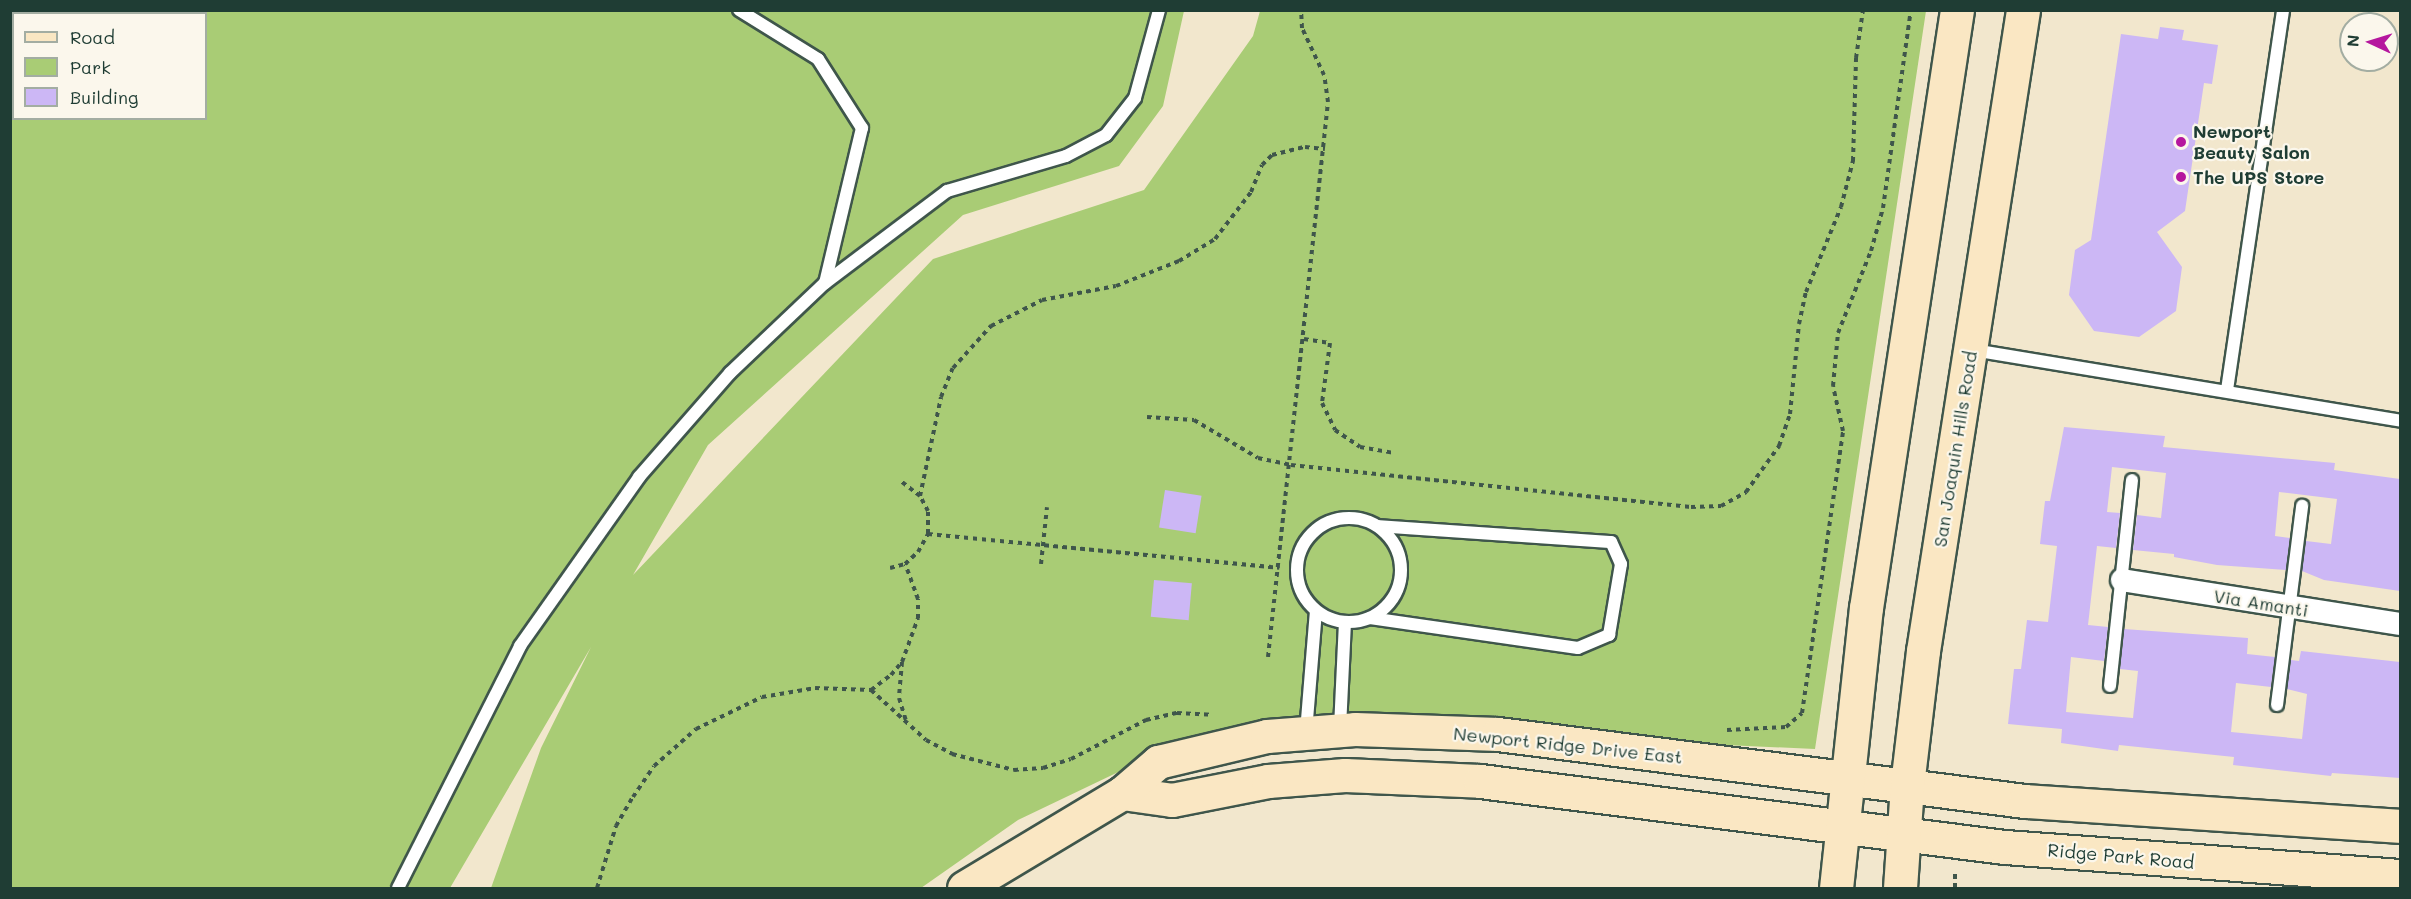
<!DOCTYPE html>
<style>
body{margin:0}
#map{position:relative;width:2411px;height:899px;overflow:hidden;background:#f2e7cd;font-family:Mali,sans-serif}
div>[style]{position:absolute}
.green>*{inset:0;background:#a9cc75}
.building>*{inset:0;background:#ccb7f5;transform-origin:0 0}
.path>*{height:4px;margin-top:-2px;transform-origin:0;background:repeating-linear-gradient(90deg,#3f564b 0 4.5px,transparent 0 9px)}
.roads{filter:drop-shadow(2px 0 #3f564b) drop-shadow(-2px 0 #3f564b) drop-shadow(0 2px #3f564b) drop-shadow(0 -2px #3f564b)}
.lane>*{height:12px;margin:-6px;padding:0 6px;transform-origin:6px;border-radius:6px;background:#fff}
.lane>.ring{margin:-6px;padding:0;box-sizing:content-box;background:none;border:12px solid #fff;border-radius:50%}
.street>*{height:22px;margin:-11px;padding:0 11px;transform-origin:11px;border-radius:11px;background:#fff}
.secondary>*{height:33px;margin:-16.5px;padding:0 16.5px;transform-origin:16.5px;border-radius:16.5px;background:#fae7c3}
.dots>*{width:16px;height:16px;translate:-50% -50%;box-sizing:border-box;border:3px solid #fbf7ec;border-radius:50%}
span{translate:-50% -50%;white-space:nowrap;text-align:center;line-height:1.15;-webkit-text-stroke:4.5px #fbf7ec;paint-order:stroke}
.poi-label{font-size:18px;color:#1f3d34;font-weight:700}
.left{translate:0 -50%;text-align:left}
.street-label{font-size:18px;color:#1f3d34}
.frame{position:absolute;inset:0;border:12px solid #1f3d34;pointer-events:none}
.legend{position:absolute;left:12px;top:12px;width:195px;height:108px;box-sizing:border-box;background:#fbf7ec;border:2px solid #a3ada2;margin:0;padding:8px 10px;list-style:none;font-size:18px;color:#1f3d34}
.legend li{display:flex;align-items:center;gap:12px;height:30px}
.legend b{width:30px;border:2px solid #a3ada2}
.north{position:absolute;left:2339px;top:12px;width:60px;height:60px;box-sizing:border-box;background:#fbf7ec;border:2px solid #a3ada2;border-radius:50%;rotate:274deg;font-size:16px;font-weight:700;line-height:24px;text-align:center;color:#1f3d34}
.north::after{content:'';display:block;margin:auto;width:21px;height:27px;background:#b5179e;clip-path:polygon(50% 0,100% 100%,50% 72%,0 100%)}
</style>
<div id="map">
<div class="green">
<div style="clip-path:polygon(evenodd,10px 11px,1184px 11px,1163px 106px,1119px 166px,963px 215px,708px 445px,633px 575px,933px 259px,1144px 190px,1253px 36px,1260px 11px,1926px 11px,1815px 749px,1298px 726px,1133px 765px,1018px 820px,921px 888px,491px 888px,541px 748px,591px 647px,450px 888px,11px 888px,10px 11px,14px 14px,206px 14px,206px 118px,14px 118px,14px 14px)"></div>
</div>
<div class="building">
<div style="clip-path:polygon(2160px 27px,2184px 30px,2182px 40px,2218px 45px,2212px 84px,2204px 83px,2185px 211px,2157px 232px,2182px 267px,2176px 311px,2139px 337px,2094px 331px,2069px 295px,2075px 250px,2091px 240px,2121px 34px,2158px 39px)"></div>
<div style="clip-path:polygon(2064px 427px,2165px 436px,2163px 447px,2335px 463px,2334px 470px,2400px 479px,2400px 591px,2324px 580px,2302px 571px,2306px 541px,2331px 544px,2337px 499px,2279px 492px,2275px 536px,2290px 538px,2286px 570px,2217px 565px,2174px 557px,2174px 554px,2133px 550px,2137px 515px,2161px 518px,2166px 473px,2112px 467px,2107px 512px,2120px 513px,2116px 548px,2097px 546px,2088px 625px,2108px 627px,2104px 661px,2071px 657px,2066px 712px,2133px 718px,2138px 671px,2120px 669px,2124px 629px,2248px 638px,2247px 654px,2275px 657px,2271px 687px,2236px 683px,2231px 732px,2302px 739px,2307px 694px,2287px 689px,2291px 660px,2299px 661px,2301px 651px,2400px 662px,2400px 778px,2332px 773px,2331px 776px,2233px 765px,2234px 757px,2119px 745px,2118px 751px,2061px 743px,2062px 729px,2008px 724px,2014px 669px,2021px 669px,2027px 620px,2048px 622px,2057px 546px,2040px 544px,2045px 501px,2050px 501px)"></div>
<div style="left:1165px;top:490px;width:37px;height:38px;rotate:9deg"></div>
<div style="left:1154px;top:580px;width:38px;height:37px;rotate:5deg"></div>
</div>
<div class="path">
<div style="left:1304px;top:339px;width:26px;rotate:9deg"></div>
<div style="left:1330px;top:343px;width:61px;rotate:97.6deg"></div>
<div style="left:1322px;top:403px;width:30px;rotate:64deg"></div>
<div style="left:1335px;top:430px;width:30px;rotate:34deg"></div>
<div style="left:1360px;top:447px;width:34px;rotate:10deg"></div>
<div style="left:1147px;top:417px;width:47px;rotate:3.7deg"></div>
<div style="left:1194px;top:420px;width:74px;rotate:30.7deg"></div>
<div style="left:1258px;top:458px;width:34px;rotate:12deg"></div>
<div style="left:1291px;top:465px;width:402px;rotate:6deg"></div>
<div style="left:1691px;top:507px;width:30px;rotate:-2deg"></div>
<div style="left:1721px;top:506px;width:29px;rotate:-29deg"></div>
<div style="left:1746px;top:492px;width:57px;rotate:-54.3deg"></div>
<div style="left:1779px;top:446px;width:34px;rotate:-71deg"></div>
<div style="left:1790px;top:414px;width:90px;rotate:-84.3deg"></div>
<div style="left:1799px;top:324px;width:33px;rotate:-78deg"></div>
<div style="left:1806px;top:292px;width:92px;rotate:-67.6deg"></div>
<div style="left:1841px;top:207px;width:48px;rotate:-75.4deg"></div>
<div style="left:1853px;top:161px;width:103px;rotate:-88.3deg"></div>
<div style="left:1856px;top:58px;width:49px;rotate:-81.7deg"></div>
<div style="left:920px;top:496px;width:101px;rotate:-78deg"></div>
<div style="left:941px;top:397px;width:31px;rotate:-68deg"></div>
<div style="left:953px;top:368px;width:57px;rotate:-47.9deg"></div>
<div style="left:991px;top:326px;width:57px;rotate:-27deg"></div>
<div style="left:1042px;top:300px;width:75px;rotate:-10.7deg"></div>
<div style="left:1116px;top:286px;width:68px;rotate:-21.6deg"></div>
<div style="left:1179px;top:261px;width:42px;rotate:-31.4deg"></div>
<div style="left:1215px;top:239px;width:59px;rotate:-52.5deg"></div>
<div style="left:1251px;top:192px;width:29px;rotate:-68deg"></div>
<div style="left:1262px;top:165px;width:14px;rotate:-45deg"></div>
<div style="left:1272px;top:155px;width:34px;rotate:-14deg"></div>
<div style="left:1305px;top:147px;width:20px;rotate:6deg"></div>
<div style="left:928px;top:534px;width:353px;rotate:5.5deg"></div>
<div style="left:1041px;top:564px;width:57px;rotate:-84deg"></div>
<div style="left:890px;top:568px;width:16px;rotate:-15deg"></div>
<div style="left:905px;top:564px;width:18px;rotate:-43deg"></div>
<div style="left:918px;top:552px;width:21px;rotate:-61deg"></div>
<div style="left:928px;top:534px;width:23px;rotate:-90deg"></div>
<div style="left:928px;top:511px;width:17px;rotate:-118deg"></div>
<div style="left:920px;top:496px;width:23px;rotate:-142deg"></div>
<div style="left:1268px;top:657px;width:558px;rotate:-83.83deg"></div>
<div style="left:1328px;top:102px;width:27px;rotate:-98deg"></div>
<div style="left:1324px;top:75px;width:52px;rotate:-115.1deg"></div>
<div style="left:1302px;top:28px;width:18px;rotate:-93deg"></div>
<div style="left:902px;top:662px;width:36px;rotate:95deg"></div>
<div style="left:899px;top:698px;width:24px;rotate:73deg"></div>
<div style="left:871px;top:690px;width:74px;rotate:42.3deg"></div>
<div style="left:926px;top:740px;width:30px;rotate:28deg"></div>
<div style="left:952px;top:754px;width:64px;rotate:14.5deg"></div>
<div style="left:1014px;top:770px;width:29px;rotate:-4deg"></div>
<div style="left:1043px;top:768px;width:29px;rotate:-18deg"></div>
<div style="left:1071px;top:759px;width:85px;rotate:-27.5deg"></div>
<div style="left:1146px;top:720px;width:32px;rotate:-13deg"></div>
<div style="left:1177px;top:713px;width:35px;rotate:3deg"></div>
<div style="left:1727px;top:730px;width:59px;rotate:-2.9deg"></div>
<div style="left:1786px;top:727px;width:21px;rotate:-41deg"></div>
<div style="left:1802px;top:713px;width:285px;rotate:-81.7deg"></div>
<div style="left:1843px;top:431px;width:46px;rotate:-102.5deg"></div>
<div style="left:1833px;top:386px;width:53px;rotate:-84.6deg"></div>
<div style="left:1838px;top:333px;width:88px;rotate:-68.1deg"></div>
<div style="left:1871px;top:251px;width:45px;rotate:-74.4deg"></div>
<div style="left:1883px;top:208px;width:200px;rotate:-82deg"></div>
<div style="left:597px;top:888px;width:65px;rotate:-73deg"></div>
<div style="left:616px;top:826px;width:34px;rotate:-60deg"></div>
<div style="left:633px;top:797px;width:37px;rotate:-56deg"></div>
<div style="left:654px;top:766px;width:56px;rotate:-41.4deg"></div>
<div style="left:696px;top:729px;width:73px;rotate:-25.9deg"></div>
<div style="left:762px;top:697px;width:54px;rotate:-9.6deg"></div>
<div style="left:815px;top:688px;width:56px;rotate:2deg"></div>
<div style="left:871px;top:690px;width:25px;rotate:-37deg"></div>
<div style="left:891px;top:675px;width:17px;rotate:-50deg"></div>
<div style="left:902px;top:662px;width:47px;rotate:-70deg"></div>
<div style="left:918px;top:618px;width:19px;rotate:-90deg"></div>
<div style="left:918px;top:599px;width:37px;rotate:-110deg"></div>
<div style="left:1955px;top:888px;width:17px;rotate:-90deg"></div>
</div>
<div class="roads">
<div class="lane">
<div style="left:739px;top:10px;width:93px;rotate:31.8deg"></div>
<div style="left:818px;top:59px;width:82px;rotate:57.5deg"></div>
<div style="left:862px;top:128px;width:159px;rotate:103.4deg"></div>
<div style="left:1973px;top:350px;width:433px;rotate:9.4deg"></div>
<div style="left:2227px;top:390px;width:384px;rotate:-81.6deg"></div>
<div class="ring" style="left:1297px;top:518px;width:92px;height:92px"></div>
<div style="left:1370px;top:618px;width:210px;rotate:8.2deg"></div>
<div style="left:1578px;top:648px;width:34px;rotate:-23deg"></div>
<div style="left:1609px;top:635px;width:72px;rotate:-80.4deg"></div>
<div style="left:1621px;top:564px;width:24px;rotate:-114deg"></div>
<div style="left:1611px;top:542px;width:233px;rotate:-176.1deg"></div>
<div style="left:2110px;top:686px;width:207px;rotate:-83.9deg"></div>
<div style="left:2277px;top:705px;width:201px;rotate:-82.8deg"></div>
<div style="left:1340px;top:728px;width:106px;rotate:-87.3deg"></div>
<div style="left:1306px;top:732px;width:121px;rotate:-85.3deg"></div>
<div style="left:398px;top:888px;width:271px;rotate:-63.2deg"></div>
<div style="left:520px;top:646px;width:207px;rotate:-54.8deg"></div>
<div style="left:639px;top:477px;width:138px;rotate:-48.8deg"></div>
<div style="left:730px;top:373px;width:131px;rotate:-43.5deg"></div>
<div style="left:825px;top:283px;width:153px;rotate:-37deg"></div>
<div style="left:947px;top:191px;width:124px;rotate:-16.4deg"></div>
<div style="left:1066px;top:156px;width:45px;rotate:-27.7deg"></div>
<div style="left:1106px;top:135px;width:47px;rotate:-51.9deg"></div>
<div style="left:1135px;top:98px;width:91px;rotate:-74.7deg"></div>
</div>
<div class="street">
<div style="left:2122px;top:580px;width:281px;rotate:9deg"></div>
</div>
<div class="secondary">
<div style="left:1122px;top:793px;width:50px;rotate:8deg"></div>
<div style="left:1172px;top:800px;width:98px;rotate:-11.2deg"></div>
<div style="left:1268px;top:781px;width:77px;rotate:-4.5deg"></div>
<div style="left:1345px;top:775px;width:135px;rotate:2.5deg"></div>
<div style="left:1480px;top:781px;width:529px;rotate:7.17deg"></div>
<div style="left:2005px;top:847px;width:396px;rotate:4.2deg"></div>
<div style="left:964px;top:888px;width:184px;rotate:-31deg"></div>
<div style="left:1122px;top:793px;width:48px;rotate:-40.7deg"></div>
<div style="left:1158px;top:762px;width:112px;rotate:-13.4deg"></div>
<div style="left:1267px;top:736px;width:88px;rotate:-4.5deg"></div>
<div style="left:1355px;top:729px;width:143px;rotate:2deg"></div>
<div style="left:1498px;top:734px;width:531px;rotate:7.25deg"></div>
<div style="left:2025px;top:801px;width:376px;rotate:3.8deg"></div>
<div style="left:1836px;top:888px;width:282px;rotate:-83.9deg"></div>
<div style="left:1866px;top:608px;width:605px;rotate:-81.35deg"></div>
<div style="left:1900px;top:888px;width:103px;rotate:-86.1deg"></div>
<div style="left:1907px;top:785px;width:135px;rotate:-83.2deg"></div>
<div style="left:1923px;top:651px;width:649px;rotate:-81.13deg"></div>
</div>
</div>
<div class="dots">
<div style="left:2181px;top:142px;background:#b5179e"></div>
<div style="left:2181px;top:177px;background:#b5179e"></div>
</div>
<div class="poi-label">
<span class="left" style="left:2193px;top:142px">Newport<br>Beauty Salon</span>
<span class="left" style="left:2193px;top:177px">The UPS Store</span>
</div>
<div class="street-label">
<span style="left:1955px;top:449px;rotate:-81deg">San Joaquin Hills Road</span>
<span style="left:2261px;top:603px;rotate:9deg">Via Amanti</span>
<span style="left:1568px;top:745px;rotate:6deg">Newport Ridge Drive East</span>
<span style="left:2121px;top:856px;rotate:5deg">Ridge Park Road</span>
</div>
<div class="frame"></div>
<ul class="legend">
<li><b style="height:8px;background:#fae7c3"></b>Road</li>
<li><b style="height:16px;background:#a9cc75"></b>Park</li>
<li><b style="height:16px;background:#ccb7f5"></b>Building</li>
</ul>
<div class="north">N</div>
</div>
